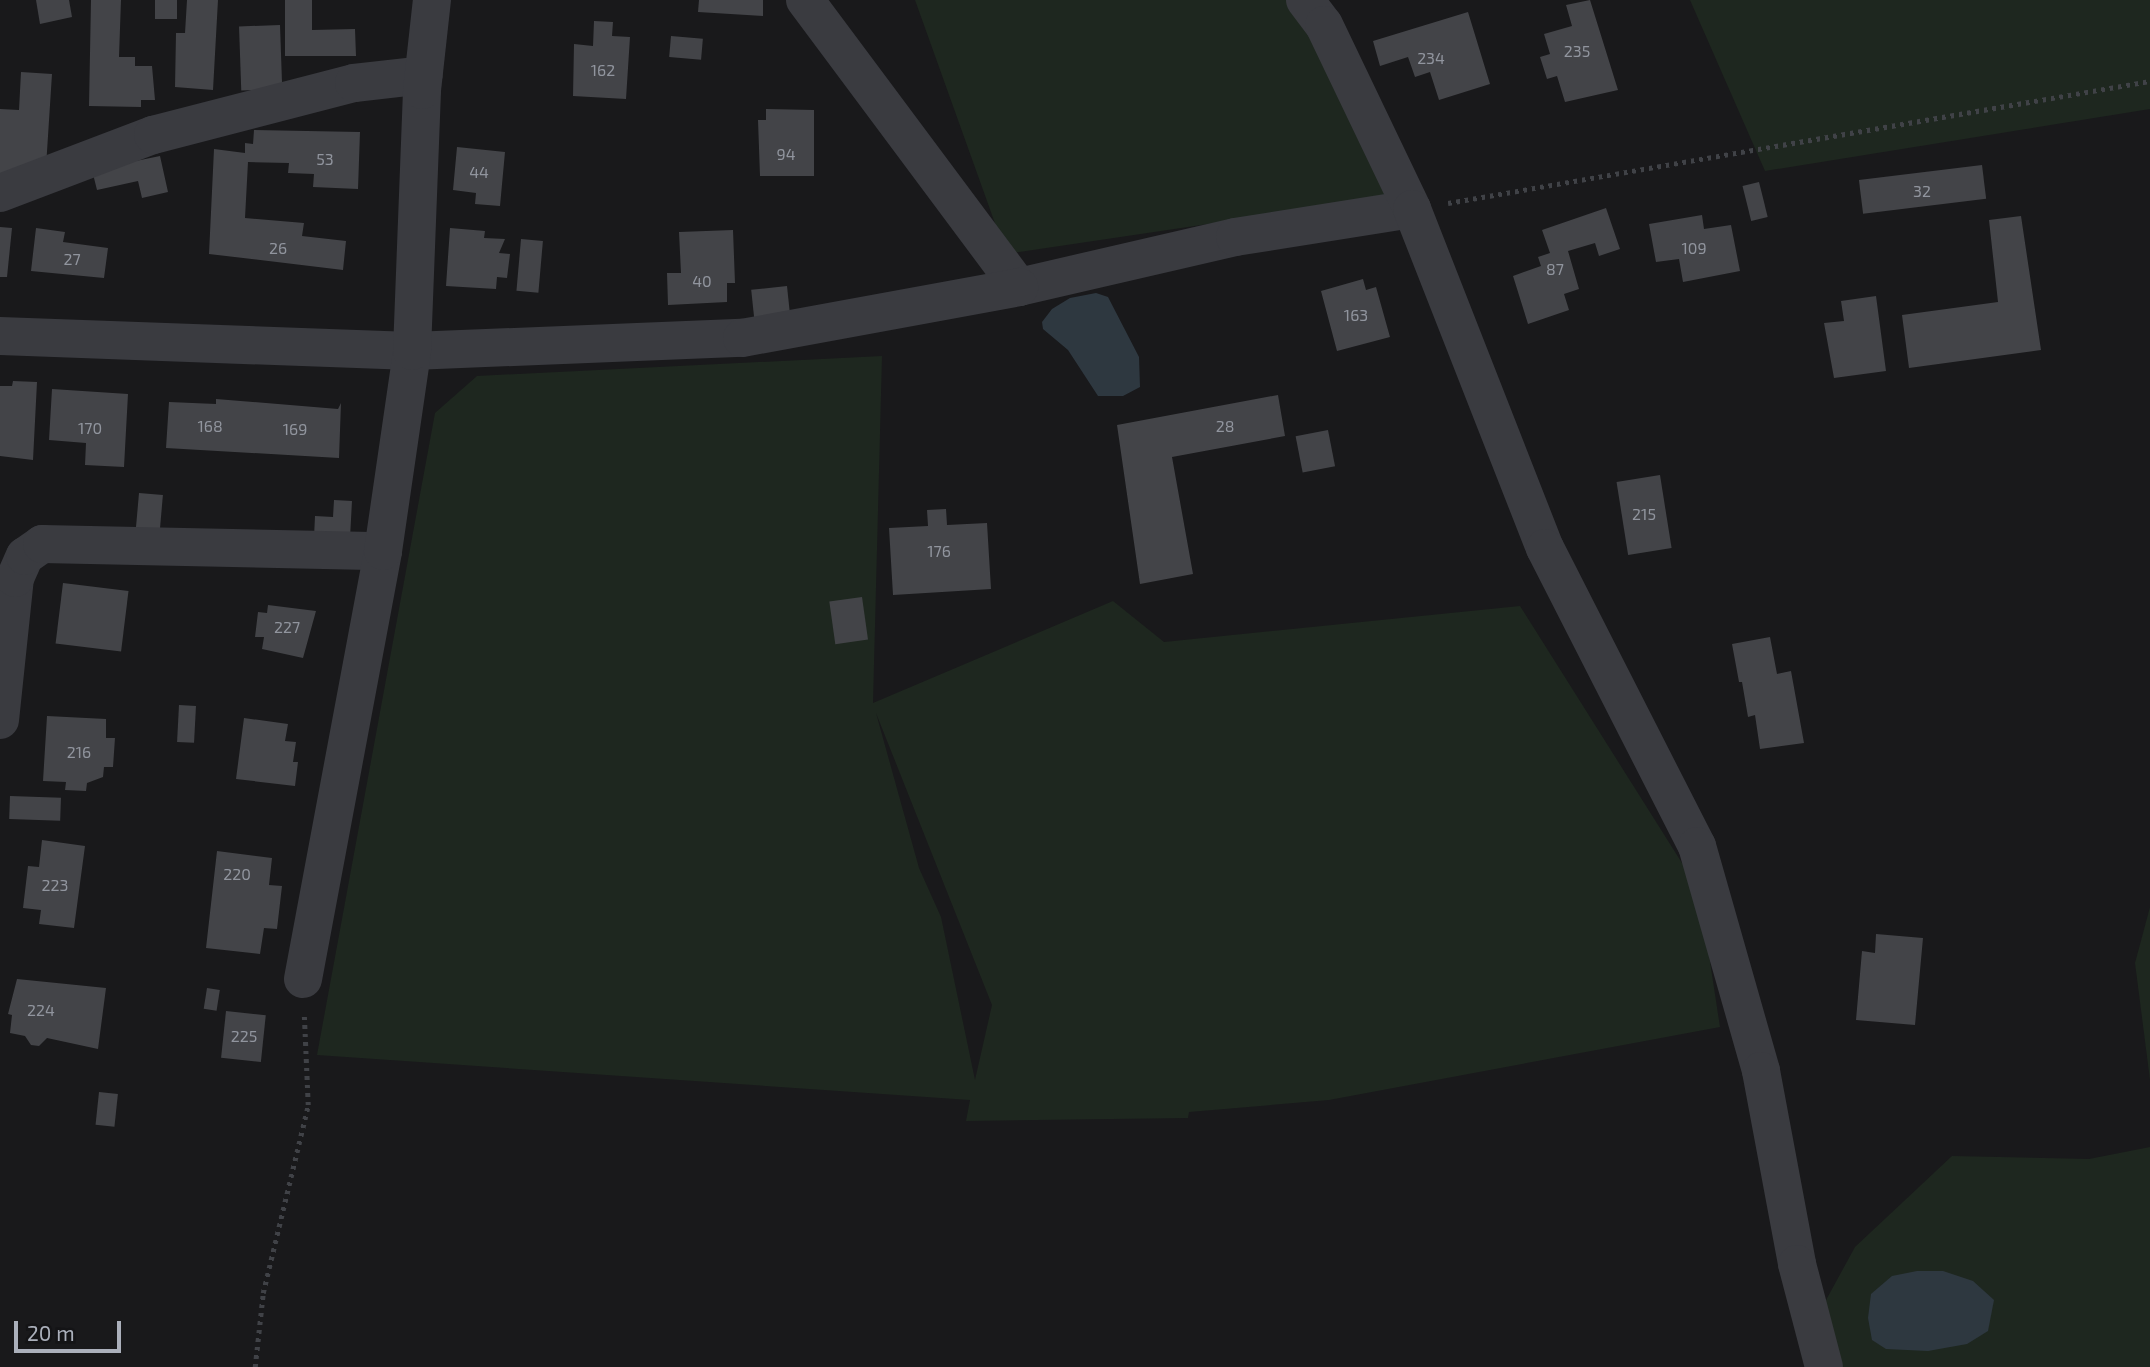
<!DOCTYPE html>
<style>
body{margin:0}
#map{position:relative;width:2150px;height:1367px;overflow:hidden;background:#19191b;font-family:"Exo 2",sans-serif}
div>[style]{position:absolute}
.green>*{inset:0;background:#1e271f}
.water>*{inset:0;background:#2e3840}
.building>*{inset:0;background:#434448;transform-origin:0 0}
.path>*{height:4.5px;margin-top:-2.25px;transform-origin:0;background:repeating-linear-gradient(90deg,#404247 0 3.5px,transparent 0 8.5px)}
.minor>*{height:38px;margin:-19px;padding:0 19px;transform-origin:19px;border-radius:19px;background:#3a3b40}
span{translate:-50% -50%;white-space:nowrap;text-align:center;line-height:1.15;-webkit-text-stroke:6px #141416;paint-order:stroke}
.number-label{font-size:16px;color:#91959e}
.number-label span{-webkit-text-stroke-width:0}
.scale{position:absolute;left:14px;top:1321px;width:107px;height:32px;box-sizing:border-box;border:4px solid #abb0bb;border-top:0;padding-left:9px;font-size:21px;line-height:24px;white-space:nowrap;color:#abb0bb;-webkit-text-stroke:5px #141416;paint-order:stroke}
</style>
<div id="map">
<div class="green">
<div style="clip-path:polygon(915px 0,1305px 0,1403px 195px,1006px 254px)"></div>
<div style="clip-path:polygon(1690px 0,2150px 0,2150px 109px,1765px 171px)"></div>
<div style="clip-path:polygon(evenodd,882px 356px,873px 703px,1113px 601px,1164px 642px,1520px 606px,1699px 890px,1720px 1027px,1329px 1100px,1189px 1112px,1188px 1118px,966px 1121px,970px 1100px,317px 1055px,435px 413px,477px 376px,882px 356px,876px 713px,992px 1005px,975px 1080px,941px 917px,919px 868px,876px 713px)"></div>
<div style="clip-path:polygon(2150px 907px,2150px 1080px,2135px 963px)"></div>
<div style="clip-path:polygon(2150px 1147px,2150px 1367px,1811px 1367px,1802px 1344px,1855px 1247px,1952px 1156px,2089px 1159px)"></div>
</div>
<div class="water">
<div style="clip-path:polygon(1096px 293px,1108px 297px,1139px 357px,1140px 387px,1123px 396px,1098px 396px,1068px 350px,1043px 329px,1042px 322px,1052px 309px,1070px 298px)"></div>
<div style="clip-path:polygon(1917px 1271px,1943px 1271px,1973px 1281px,1994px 1300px,1988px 1331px,1967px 1344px,1928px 1351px,1886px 1349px,1872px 1340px,1868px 1318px,1871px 1294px,1892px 1276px)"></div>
</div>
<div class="building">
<div style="clip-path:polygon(36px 0,69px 0,72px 17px,40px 24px)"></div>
<div style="clip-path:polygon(91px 0,121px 0,119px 57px,135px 57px,135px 66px,152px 66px,155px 100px,141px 100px,141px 107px,89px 106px)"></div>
<div style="left:155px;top:0;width:22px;height:19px"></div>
<div style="clip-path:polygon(187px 0,218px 0,213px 90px,175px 87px,176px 33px,185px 33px)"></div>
<div style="clip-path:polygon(285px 0,312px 0,312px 30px,355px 29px,356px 56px,285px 56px)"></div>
<div style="clip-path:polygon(699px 0,763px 0,763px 16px,698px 12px)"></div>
<div style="clip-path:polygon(1590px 0,1618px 90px,1565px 102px,1557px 76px,1547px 79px,1540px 57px,1550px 54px,1544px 34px,1572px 26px,1566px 5px)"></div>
<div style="clip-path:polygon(1468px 12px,1490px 84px,1439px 100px,1430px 72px,1415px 77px,1408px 57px,1380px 66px,1373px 41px)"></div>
<div style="clip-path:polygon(594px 21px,613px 22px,612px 36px,630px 37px,626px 99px,573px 96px,574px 44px,593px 46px)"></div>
<div style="left:280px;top:25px;width:64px;height:41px;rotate:88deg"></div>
<div style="left:671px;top:36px;width:32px;height:21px;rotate:5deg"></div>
<div style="clip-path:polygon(21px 72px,52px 74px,46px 167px,0 174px,0 109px,19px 110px)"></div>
<div style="clip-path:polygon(766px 109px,814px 110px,814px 176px,760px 176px,758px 120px,766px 120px)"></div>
<div style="clip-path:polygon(254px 130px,360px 132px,358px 189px,313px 187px,314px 174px,288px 173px,289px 163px,248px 162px,245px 218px,304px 223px,302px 236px,346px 241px,343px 270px,209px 254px,214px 149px,245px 153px,245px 143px,253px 144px)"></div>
<div style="clip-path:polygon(457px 147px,505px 152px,500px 206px,475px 204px,476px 193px,453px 190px)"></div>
<div style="clip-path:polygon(160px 156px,168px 192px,142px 198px,138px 181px,97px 190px,92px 170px)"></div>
<div style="left:1982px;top:165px;width:34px;height:124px;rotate:83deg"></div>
<div style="left:1759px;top:182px;width:36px;height:17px;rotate:76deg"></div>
<div style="clip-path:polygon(1606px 208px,1620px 249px,1599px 256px,1595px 243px,1568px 251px,1579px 289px,1564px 294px,1569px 310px,1528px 324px,1513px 276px,1541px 266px,1538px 257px,1550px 253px,1542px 230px)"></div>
<div style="clip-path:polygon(1702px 215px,1704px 229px,1731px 225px,1740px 271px,1683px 282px,1679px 259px,1656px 262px,1649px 224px)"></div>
<div style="clip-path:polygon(2021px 216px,2041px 350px,1909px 368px,1902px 315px,1998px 302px,1989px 220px)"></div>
<div style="clip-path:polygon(0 227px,12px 228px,7px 277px,0 277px)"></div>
<div style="clip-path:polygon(36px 228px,65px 232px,63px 242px,108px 248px,104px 278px,31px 271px)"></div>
<div style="clip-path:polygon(450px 228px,485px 231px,484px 238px,505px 239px,499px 253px,510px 254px,507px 278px,497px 277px,496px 289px,446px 286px)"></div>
<div style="clip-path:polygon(733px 230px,735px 283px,727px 283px,727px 302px,668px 305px,667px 273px,681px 273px,679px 232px)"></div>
<div style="left:521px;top:239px;width:22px;height:52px;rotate:5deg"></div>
<div style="clip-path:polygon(1363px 279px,1366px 290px,1376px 287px,1390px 337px,1337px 351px,1321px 291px)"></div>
<div style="left:787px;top:286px;width:30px;height:36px;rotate:84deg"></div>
<div style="clip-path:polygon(1876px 296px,1886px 371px,1834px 378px,1824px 323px,1844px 321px,1841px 301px)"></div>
<div style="clip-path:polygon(13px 381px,37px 382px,33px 460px,0 456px,0 386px,12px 386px)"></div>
<div style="clip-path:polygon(52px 389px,128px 394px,124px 467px,85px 465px,86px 443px,49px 440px)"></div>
<div style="clip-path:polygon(1278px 395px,1285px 436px,1172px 457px,1193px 574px,1140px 584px,1117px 425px)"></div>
<div style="clip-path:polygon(216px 399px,338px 409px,341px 403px,339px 458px,166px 448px,169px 402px,216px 404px)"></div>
<div style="left:1328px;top:430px;width:37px;height:33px;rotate:79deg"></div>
<div style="left:1660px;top:475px;width:74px;height:44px;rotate:81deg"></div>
<div style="left:139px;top:493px;width:24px;height:35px;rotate:5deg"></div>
<div style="clip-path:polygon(334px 500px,352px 501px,350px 538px,314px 537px,315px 516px,333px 517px)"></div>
<div style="clip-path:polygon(946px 509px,947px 525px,987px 523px,991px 589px,893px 595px,889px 528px,928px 526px,927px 510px)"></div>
<div style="left:63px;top:583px;width:66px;height:61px;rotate:7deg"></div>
<div style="left:862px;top:597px;width:43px;height:33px;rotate:82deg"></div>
<div style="clip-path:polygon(268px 605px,316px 611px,303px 658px,262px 649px,264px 637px,255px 637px,258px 612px,267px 613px)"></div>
<div style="clip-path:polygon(1770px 637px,1777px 674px,1791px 671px,1804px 743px,1760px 749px,1755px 715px,1748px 717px,1742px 682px,1739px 682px,1732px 644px)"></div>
<div style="left:179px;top:705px;width:17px;height:37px;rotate:3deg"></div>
<div style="clip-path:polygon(47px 716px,106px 719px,106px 738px,115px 738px,113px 767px,104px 767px,103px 777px,87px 783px,86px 791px,65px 790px,66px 782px,43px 781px)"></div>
<div style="clip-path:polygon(244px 718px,288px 724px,285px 741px,296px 742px,293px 762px,298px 762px,295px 786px,236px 779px)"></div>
<div style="left:10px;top:796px;width:51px;height:23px;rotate:2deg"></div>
<div style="clip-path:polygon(42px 840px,85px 846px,74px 928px,39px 924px,41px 910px,23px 908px,28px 866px,39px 867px)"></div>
<div style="clip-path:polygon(217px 851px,272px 858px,269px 885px,282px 886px,277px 929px,264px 928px,260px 954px,206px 948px)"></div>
<div style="clip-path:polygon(1876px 934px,1923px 938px,1915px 1025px,1856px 1020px,1862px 951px,1875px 953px)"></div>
<div style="clip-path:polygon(17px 979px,106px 988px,98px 1049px,47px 1038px,39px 1046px,31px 1045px,25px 1036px,10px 1033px,12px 1015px,8px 1014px)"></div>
<div style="left:207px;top:988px;width:13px;height:21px;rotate:9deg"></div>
<div style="left:226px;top:1011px;width:40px;height:47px;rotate:6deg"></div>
<div style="left:99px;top:1092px;width:19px;height:33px;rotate:6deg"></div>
</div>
<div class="path">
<div style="left:1448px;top:203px;width:713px;rotate:-9.86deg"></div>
<div style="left:255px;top:1367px;width:74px;rotate:-83.8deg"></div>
<div style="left:263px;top:1293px;width:193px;rotate:-76.5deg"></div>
<div style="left:308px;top:1105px;width:92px;rotate:-92.5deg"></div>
</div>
<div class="minor">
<div style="left:805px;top:0;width:358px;rotate:53.3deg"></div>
<div style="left:1019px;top:287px;width:222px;rotate:-13deg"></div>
<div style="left:1235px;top:237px;width:179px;rotate:-9deg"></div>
<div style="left:1305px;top:0;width:31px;rotate:53deg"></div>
<div style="left:1324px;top:25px;width:204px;rotate:64.4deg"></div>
<div style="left:1412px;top:209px;width:364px;rotate:68.6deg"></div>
<div style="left:1545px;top:548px;width:335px;rotate:63deg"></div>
<div style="left:1697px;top:846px;width:234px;rotate:74.1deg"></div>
<div style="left:1761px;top:1071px;width:196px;rotate:79.4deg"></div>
<div style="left:1797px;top:1264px;width:106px;rotate:75.3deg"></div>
<div style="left:0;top:193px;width:164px;rotate:-20.8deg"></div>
<div style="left:153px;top:135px;width:208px;rotate:-14.5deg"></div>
<div style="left:354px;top:83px;width:70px;rotate:-6.5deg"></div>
<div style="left:0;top:336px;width:412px;rotate:2.1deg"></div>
<div style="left:412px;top:351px;width:330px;rotate:-2.3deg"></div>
<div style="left:742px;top:338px;width:282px;rotate:-10.4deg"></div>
<div style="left:0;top:720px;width:143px;rotate:-84deg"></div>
<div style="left:15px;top:578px;width:24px;rotate:-66deg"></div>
<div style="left:25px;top:556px;width:21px;rotate:-35deg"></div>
<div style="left:42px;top:544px;width:341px;rotate:1.2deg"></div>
<div style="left:303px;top:979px;width:435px;rotate:-79.4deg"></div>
<div style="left:383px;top:551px;width:202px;rotate:-81.7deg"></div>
<div style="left:412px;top:351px;width:261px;rotate:-87.8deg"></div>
<div style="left:422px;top:90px;width:91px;rotate:-83.7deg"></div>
</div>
<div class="number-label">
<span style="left:1577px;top:51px">235</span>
<span style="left:1431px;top:58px">234</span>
<span style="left:603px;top:70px">162</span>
<span style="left:786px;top:154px">94</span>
<span style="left:325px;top:159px">53</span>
<span style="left:479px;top:172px">44</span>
<span style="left:1922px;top:191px">32</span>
<span style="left:278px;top:248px">26</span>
<span style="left:1694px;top:248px">109</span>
<span style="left:72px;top:259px">27</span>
<span style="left:1555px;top:269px">87</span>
<span style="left:702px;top:281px">40</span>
<span style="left:1356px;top:315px">163</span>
<span style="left:210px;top:426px">168</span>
<span style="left:1225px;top:426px">28</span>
<span style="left:90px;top:428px">170</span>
<span style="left:295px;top:429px">169</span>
<span style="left:1644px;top:514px">215</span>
<span style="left:939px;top:551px">176</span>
<span style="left:287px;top:627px">227</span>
<span style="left:79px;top:752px">216</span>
<span style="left:237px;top:874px">220</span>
<span style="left:55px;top:885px">223</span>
<span style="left:41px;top:1010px">224</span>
<span style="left:244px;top:1036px">225</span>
</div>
<div class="scale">20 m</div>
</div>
